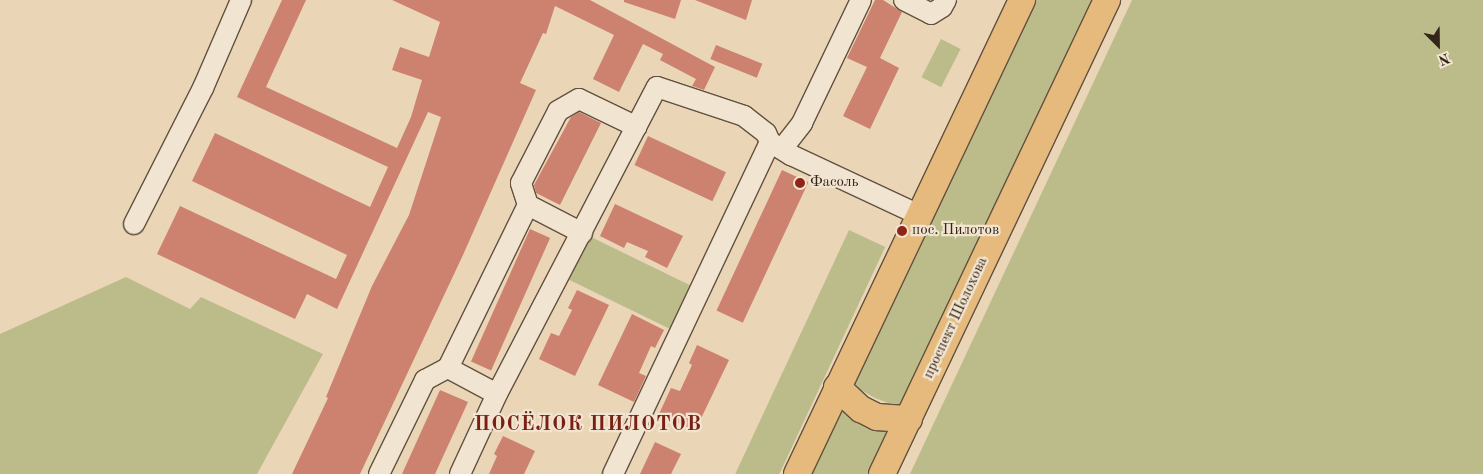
<!DOCTYPE html>
<meta charset="utf-8">
<style>
body{margin:0}
#map{position:relative;width:1483px;height:474px;overflow:hidden;background:#ead5b7;font-family:"Old Standard TT",serif}
div>[style]{position:absolute}
.green>*{inset:0;background:#bcbc8a;transform-origin:0 0}
.building>*{inset:0;background:#cc826f;transform-origin:0 0}
.roads{filter:drop-shadow(1px 0 #625140) drop-shadow(-1px 0 #625140) drop-shadow(0 1px #625140) drop-shadow(0 -1px #625140)}
.minor>*{height:20px;margin:-10px;padding:0 10px;transform-origin:10px;border-radius:10px;background:#f1e4d0}
.major>*{height:26px;margin:-13px;padding:0 13px;transform-origin:13px;border-radius:13px;background:#e5ba7c}
.dots>*{width:14px;height:14px;translate:-50% -50%;box-sizing:border-box;border:2px solid #f1e4d0;border-radius:50%}
span{translate:-50% -50%;white-space:nowrap;text-align:center;line-height:1.15;-webkit-text-stroke:4.5px #f1e4d0;paint-order:stroke}
.poi-label{font-size:15px;color:#342518}
.left{translate:0 -50%;text-align:left}
.street-label{font-size:15px;color:#342518}
.district-label{font-size:20px;color:#7a1f14;font-weight:700;letter-spacing:1px}
.north{position:absolute;left:1413px;top:20px;width:50px;height:50px;-webkit-text-stroke:4px #f1e4d0;paint-order:stroke;rotate:157deg;font-size:14px;font-weight:700;line-height:20px;text-align:center;color:#342518}
.north::after{content:'';display:block;margin:auto;width:18px;height:22px;background:#342518;clip-path:polygon(50% 0,100% 100%,50% 72%,0 100%)}
</style>
<div id="map">
<div class="green">
<div style="clip-path:polygon(1030px 0,1099px 0,906px 405px,891px 404px,875px 398px,861px 390px,850px 379px)"></div>
<div style="clip-path:polygon(1132px 0,1483px 0,1483px 474px,910px 474px)"></div>
<div style="left:941px;top:39px;width:22px;height:43px;rotate:27deg"></div>
<div style="left:849px;top:230px;width:40px;height:269px;rotate:25deg"></div>
<div style="left:587px;top:235px;width:121px;height:48px;rotate:26deg"></div>
<div style="clip-path:polygon(126px 277px,190px 309px,201px 297px,323px 354px,257px 474px,0 474px,0 334px)"></div>
<div style="clip-path:polygon(840px 405px,893px 428px,870px 474px,808px 474px)"></div>
</div>
<div class="building">
<div style="clip-path:polygon(282px 0,306px 0,266px 87px,397px 148px,411px 117px,422px 80px,392px 70px,400px 47px,429px 57px,440px 22px,392px 0,590px 0,715px 67px,704px 90px,692px 86px,696px 79px,660px 60px,663px 54px,643px 44px,619px 92px,593px 79px,614px 35px,555px 6px,546px 34px,543px 33px,520px 83px,536px 90px,463px 255px,360px 474px,292px 474px,328px 398px,326px 397px,372px 286px,409px 215px,441px 117px,428px 112px,337px 309px,307px 294px,295px 319px,157px 254px,180px 206px,336px 279px,347px 255px,192px 181px,215px 133px,370px 207px,388px 167px,237px 97px)"></div>
<div style="clip-path:polygon(624px 0,681px 0,675px 19px,624px 2px)"></div>
<div style="clip-path:polygon(695px 0,752px 0,746px 20px)"></div>
<div style="clip-path:polygon(875px 0,883px 0,902px 12px,880px 58px,899px 68px,870px 129px,843px 116px,867px 67px,847px 58px)"></div>
<div style="left:716px;top:45px;width:50px;height:15px;rotate:22deg"></div>
<div style="clip-path:polygon(579px 112px,601px 123px,560px 205px,536px 193px,534px 185px,571px 117px)"></div>
<div style="left:648px;top:136px;width:86px;height:32px;rotate:25deg"></div>
<div style="left:782px;top:170px;width:29px;height:155px;rotate:25deg"></div>
<div style="clip-path:polygon(615px 204px,683px 236px,667px 268px,645px 257px,648px 251px,627px 242px,624px 248px,600px 236px)"></div>
<div style="left:530px;top:229px;width:22px;height:145px;rotate:24deg"></div>
<div style="clip-path:polygon(577px 290px,609px 305px,575px 376px,539px 359px,551px 333px,559px 336px,572px 310px,568px 308px)"></div>
<div style="clip-path:polygon(632px 314px,664px 330px,655px 348px,651px 346px,639px 373px,646px 376px,634px 402px,598px 385px)"></div>
<div style="clip-path:polygon(697px 345px,729px 360px,695px 431px,659px 414px,671px 388px,680px 391px,692px 365px,689px 363px)"></div>
<div style="clip-path:polygon(440px 390px,468px 402px,435px 474px,402px 474px)"></div>
<div style="clip-path:polygon(503px 436px,535px 451px,524px 474px,489px 474px,497px 456px,494px 454px)"></div>
<div style="clip-path:polygon(655px 442px,681px 454px,671px 474px,640px 474px)"></div>
</div>
<div class="roads">
<div class="minor">
<div style="left:904px;top:0;width:30px;rotate:27deg"></div>
<div style="left:931px;top:14px;width:13px;rotate:-32deg"></div>
<div style="left:942px;top:7px;width:8px;rotate:-60deg"></div>
<div style="left:782px;top:149px;width:33px;rotate:-52deg"></div>
<div style="left:802px;top:123px;width:136px;rotate:-64.4deg"></div>
<div style="left:528px;top:205px;width:61px;rotate:27.4deg"></div>
<div style="left:134px;top:224px;width:153px;rotate:-63.1deg"></div>
<div style="left:203px;top:88px;width:96px;rotate:-66.6deg"></div>
<div style="left:448px;top:368px;width:55px;rotate:28deg"></div>
<div style="left:379px;top:474px;width:105px;rotate:-63.9deg"></div>
<div style="left:425px;top:380px;width:26px;rotate:-28deg"></div>
<div style="left:448px;top:368px;width:182px;rotate:-63.9deg"></div>
<div style="left:528px;top:205px;width:23px;rotate:-108deg"></div>
<div style="left:521px;top:183px;width:81px;rotate:-62.8deg"></div>
<div style="left:558px;top:111px;width:24px;rotate:-30deg"></div>
<div style="left:579px;top:99px;width:64px;rotate:25.8deg"></div>
<div style="left:460px;top:474px;width:88px;rotate:-65.2deg"></div>
<div style="left:497px;top:394px;width:346px;rotate:-62.5deg"></div>
<div style="left:657px;top:87px;width:92px;rotate:18.4deg"></div>
<div style="left:744px;top:116px;width:28px;rotate:38deg"></div>
<div style="left:766px;top:133px;width:10px;rotate:66deg"></div>
<div style="left:770px;top:142px;width:25px;rotate:32deg"></div>
<div style="left:791px;top:155px;width:141px;rotate:25.1deg"></div>
<div style="left:613px;top:474px;width:367px;rotate:-64.7deg"></div>
</div>
<div class="major">
<div style="left:837px;top:387px;width:33px;rotate:43deg"></div>
<div style="left:861px;top:409px;width:18px;rotate:27deg"></div>
<div style="left:877px;top:417px;width:32px;rotate:4deg"></div>
<div style="left:797px;top:474px;width:525px;rotate:-64.61deg"></div>
<div style="left:882px;top:474px;width:525px;rotate:-64.61deg"></div>
</div>
</div>
<div class="dots">
<div style="left:800px;top:183px;background:#8f2418"></div>
<div style="left:902px;top:231px;background:#8f2418"></div>
</div>
<div class="poi-label">
<span class="left" style="left:810px;top:183px">Фасоль</span>
<span class="left" style="left:912px;top:231px">пос. Пилотов</span>
</div>
<div class="street-label">
<span style="left:956px;top:318px;rotate:-65deg">проспект Шолохова</span>
</div>
<div class="district-label">
<span style="left:588px;top:425px">ПОСЁЛОК ПИЛОТОВ</span>
</div>
<div class="north">N</div>
</div>
